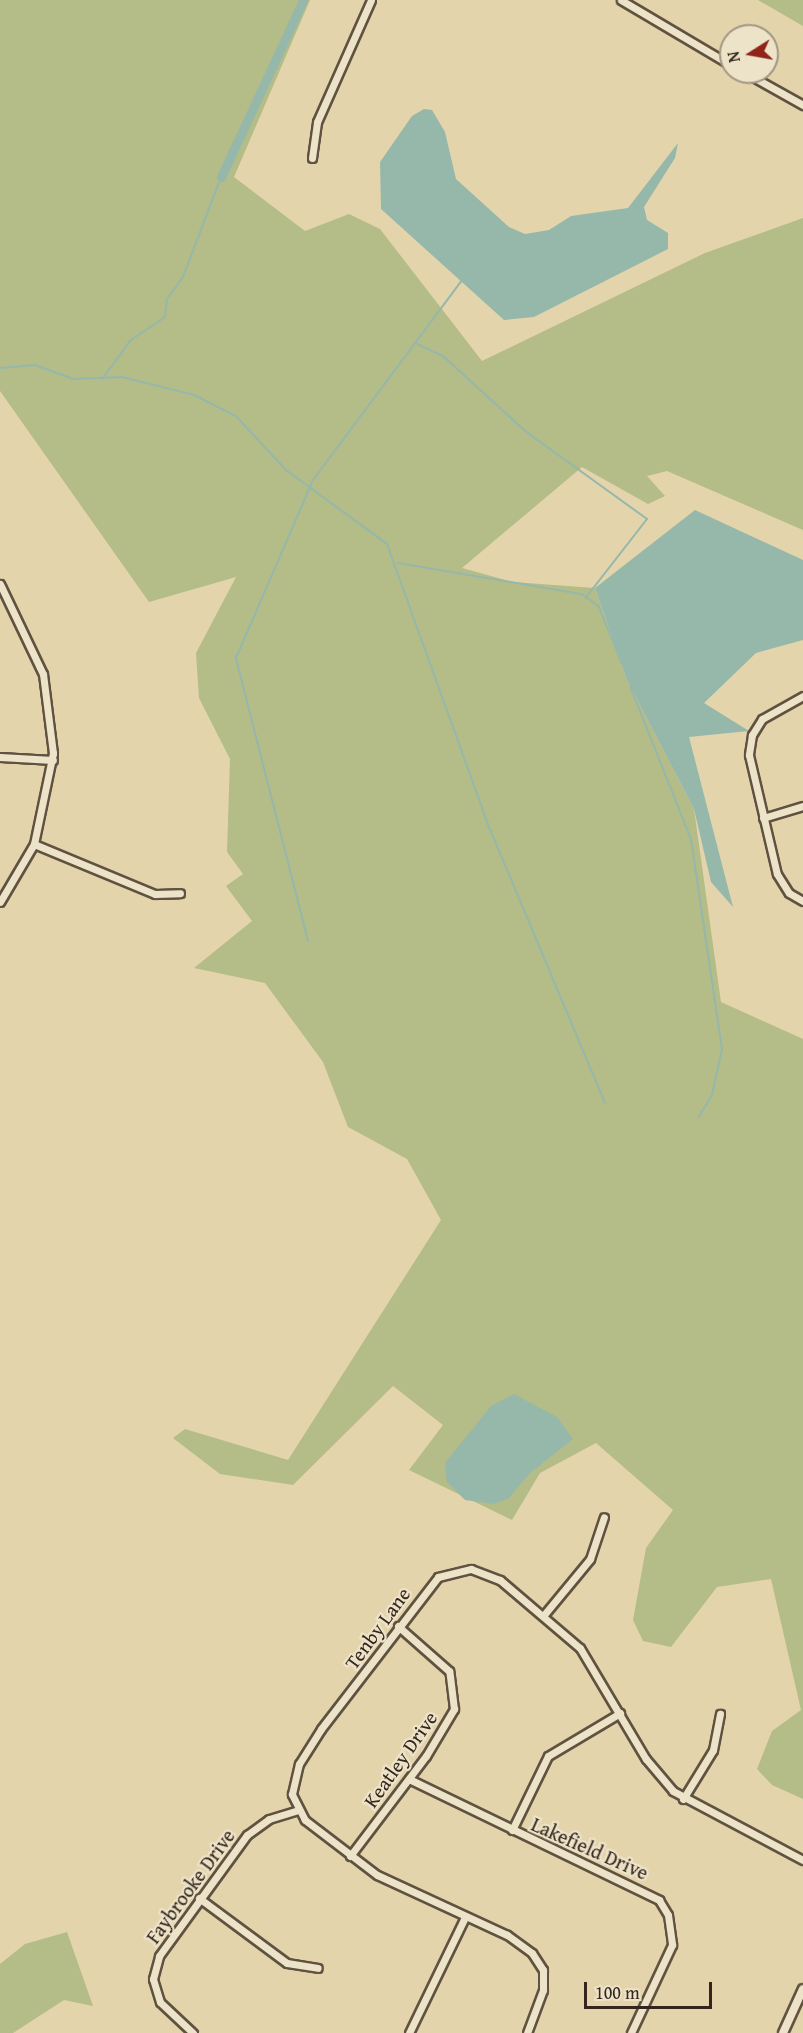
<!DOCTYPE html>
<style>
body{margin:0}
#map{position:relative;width:803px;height:2033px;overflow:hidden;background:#e3d4ab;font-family:"Gentium Book Plus",serif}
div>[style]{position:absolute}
.green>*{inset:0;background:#b4bc88}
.water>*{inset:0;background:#95b8ab}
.stream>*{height:2px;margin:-1px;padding:0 1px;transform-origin:1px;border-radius:1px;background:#95b8ab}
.canal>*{height:9px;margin:-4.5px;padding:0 4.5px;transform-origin:4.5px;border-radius:4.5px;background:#95b8ab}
.roads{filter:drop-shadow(2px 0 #605240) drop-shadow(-2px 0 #605240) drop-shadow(0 2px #605240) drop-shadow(0 -2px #605240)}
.minor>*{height:7px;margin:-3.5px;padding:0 3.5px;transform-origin:3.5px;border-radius:3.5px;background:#ede3c8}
.tertiary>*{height:8px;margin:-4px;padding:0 4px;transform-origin:4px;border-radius:4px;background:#ede3c8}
span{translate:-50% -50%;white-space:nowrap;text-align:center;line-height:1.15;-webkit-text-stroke:4.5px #ede3c8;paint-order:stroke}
.street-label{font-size:20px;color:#34261d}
.north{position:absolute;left:719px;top:24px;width:60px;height:60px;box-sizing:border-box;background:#ede3c8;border:2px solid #a39784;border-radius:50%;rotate:259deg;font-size:16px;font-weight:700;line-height:24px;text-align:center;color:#34261d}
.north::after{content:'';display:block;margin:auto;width:21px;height:27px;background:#8f2418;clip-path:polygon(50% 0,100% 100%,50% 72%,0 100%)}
.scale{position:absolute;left:584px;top:1982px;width:128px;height:27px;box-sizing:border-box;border:3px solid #34261d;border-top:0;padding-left:8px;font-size:18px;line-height:21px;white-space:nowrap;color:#34261d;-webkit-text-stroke:4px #ede3c8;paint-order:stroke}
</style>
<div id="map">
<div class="green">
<div style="clip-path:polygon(0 0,310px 0,234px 177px,305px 231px,349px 214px,380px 229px,482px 361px,705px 253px,803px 218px,803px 530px,667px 471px,647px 476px,665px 496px,648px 504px,582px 467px,462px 568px,513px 582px,595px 588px,627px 680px,694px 809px,721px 1002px,803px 1039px,803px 1799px,772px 1785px,757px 1769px,772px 1731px,801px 1710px,771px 1579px,717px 1587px,671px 1647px,643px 1641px,633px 1620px,646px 1548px,673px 1510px,596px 1443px,540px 1473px,512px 1520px,409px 1470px,443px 1425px,393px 1386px,293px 1485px,220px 1474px,173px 1438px,185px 1429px,288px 1460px,441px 1220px,407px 1159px,348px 1127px,323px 1062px,265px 983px,194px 968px,252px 921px,226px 886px,243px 874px,227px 852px,230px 759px,199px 698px,196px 653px,236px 577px,149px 602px,0 391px)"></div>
<div style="clip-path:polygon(758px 0,803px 0,803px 26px)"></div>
<div style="clip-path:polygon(67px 1932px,93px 2006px,64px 2000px,13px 2033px,0 2033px,0 1964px,25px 1944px)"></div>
</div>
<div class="water">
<div style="clip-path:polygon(424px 109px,432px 110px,445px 132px,456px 179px,509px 227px,525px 234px,549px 230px,571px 216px,628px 208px,678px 143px,675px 158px,644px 207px,647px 220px,668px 233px,668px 249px,534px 317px,504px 320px,381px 209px,380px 162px,412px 116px)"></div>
<div style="clip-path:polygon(695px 510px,803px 560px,803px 640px,756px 653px,704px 703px,749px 731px,689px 737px,733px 907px,711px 882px,694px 809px,627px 680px,595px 588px)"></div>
<div style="clip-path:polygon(514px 1394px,557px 1417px,573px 1439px,530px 1473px,509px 1498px,494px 1504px,465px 1500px,447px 1482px,445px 1463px,491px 1406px)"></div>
</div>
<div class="stream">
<div style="left:417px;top:344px;width:29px;rotate:25deg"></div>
<div style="left:443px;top:356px;width:111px;rotate:42.4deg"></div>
<div style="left:525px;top:431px;width:150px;rotate:35.8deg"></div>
<div style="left:647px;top:519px;width:98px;rotate:127.9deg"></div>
<div style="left:0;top:368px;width:35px;rotate:-5deg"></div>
<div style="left:35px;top:365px;width:40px;rotate:20.2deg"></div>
<div style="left:73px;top:379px;width:49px;rotate:-2.3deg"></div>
<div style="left:122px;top:377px;width:74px;rotate:14deg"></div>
<div style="left:194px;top:395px;width:47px;rotate:26.6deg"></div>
<div style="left:236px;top:416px;width:74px;rotate:47.2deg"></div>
<div style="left:286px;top:470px;width:125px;rotate:36.2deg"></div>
<div style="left:387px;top:544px;width:301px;rotate:70.2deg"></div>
<div style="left:489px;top:827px;width:299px;rotate:67.2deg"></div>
<div style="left:102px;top:379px;width:49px;rotate:-53.4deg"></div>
<div style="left:131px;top:340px;width:41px;rotate:-34.1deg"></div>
<div style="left:165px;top:317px;width:18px;rotate:-84deg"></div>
<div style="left:167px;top:299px;width:27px;rotate:-54deg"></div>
<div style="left:183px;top:277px;width:107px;rotate:-69.2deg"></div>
<div style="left:398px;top:563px;width:187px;rotate:9.6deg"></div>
<div style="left:582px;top:594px;width:21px;rotate:37deg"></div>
<div style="left:599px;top:607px;width:61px;rotate:68deg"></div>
<div style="left:630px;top:686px;width:165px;rotate:68.3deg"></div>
<div style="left:691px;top:839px;width:212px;rotate:81.6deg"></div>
<div style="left:722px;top:1049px;width:47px;rotate:102.3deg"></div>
<div style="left:712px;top:1095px;width:26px;rotate:121deg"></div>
<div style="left:308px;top:941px;width:292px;rotate:-104.3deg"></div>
<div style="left:236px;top:658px;width:194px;rotate:-66.6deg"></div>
<div style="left:313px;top:480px;width:249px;rotate:-53.3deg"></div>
</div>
<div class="canal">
<div style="left:221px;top:177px;width:195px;rotate:-65.1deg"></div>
</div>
<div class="roads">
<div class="minor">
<div style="left:621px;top:0;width:128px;rotate:30.6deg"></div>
<div style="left:744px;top:72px;width:68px;rotate:29.2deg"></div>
<div style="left:312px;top:158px;width:36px;rotate:-82deg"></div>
<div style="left:317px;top:122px;width:133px;rotate:-66.1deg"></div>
<div style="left:0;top:584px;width:100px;rotate:64.5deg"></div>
<div style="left:43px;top:674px;width:80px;rotate:82.8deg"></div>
<div style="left:53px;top:753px;width:93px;rotate:101.8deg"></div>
<div style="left:34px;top:844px;width:67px;rotate:120.4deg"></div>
<div style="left:803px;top:696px;width:47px;rotate:150.7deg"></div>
<div style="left:762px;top:719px;width:19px;rotate:122deg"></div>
<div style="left:752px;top:735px;width:20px;rotate:99deg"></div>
<div style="left:749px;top:755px;width:122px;rotate:76.8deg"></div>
<div style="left:777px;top:874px;width:22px;rotate:58deg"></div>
<div style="left:789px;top:893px;width:16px;rotate:30deg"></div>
<div style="left:0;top:757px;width:53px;rotate:3.2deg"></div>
<div style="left:763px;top:818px;width:42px;rotate:-16.7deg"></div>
<div style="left:34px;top:844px;width:131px;rotate:22.5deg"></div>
<div style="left:155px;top:894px;width:25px;rotate:-2deg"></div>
<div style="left:543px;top:1616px;width:74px;rotate:-50.5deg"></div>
<div style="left:590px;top:1559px;width:44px;rotate:-71.6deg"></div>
<div style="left:409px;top:1779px;width:278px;rotate:25.8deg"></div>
<div style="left:659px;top:1900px;width:17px;rotate:59deg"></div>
<div style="left:668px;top:1915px;width:30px;rotate:82deg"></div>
<div style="left:672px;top:1945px;width:97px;rotate:115deg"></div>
<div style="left:683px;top:1799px;width:57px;rotate:-58.5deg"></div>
<div style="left:713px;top:1750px;width:37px;rotate:-79deg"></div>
<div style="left:512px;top:1830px;width:82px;rotate:-64.1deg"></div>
<div style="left:548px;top:1756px;width:84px;rotate:-30.8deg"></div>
<div style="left:350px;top:1856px;width:126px;rotate:-52.8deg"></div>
<div style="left:426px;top:1756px;width:55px;rotate:-59.2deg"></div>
<div style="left:454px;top:1709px;width:38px;rotate:-97deg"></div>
<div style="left:449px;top:1671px;width:68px;rotate:-138.6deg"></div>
<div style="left:199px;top:1898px;width:109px;rotate:36.5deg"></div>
<div style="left:287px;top:1963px;width:31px;rotate:9deg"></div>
<div style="left:193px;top:2033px;width:45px;rotate:-136.8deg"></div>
<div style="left:160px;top:2002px;width:24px;rotate:-107deg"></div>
<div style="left:153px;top:1979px;width:24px;rotate:-75deg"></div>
<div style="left:159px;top:1956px;width:150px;rotate:-54deg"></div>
<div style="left:247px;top:1835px;width:27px;rotate:-36deg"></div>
<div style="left:269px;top:1819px;width:30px;rotate:-17deg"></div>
<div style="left:409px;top:2033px;width:129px;rotate:-64.2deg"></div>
<div style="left:527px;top:2033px;width:46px;rotate:-69.6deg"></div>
<div style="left:543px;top:1990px;width:20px;rotate:-90deg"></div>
<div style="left:543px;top:1970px;width:20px;rotate:-123deg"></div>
<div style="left:532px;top:1953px;width:31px;rotate:-144deg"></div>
<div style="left:507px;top:1935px;width:143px;rotate:-155.2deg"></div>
<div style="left:377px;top:1875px;width:91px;rotate:-142.6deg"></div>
<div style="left:305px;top:1820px;width:29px;rotate:-117deg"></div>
<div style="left:292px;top:1794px;width:31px;rotate:-77deg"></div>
<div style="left:299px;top:1764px;width:41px;rotate:-57.8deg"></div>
<div style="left:321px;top:1729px;width:192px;rotate:-52.4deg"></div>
<div style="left:438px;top:1577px;width:34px;rotate:-14deg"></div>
<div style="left:471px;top:1569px;width:31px;rotate:21deg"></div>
<div style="left:500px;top:1580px;width:105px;rotate:40.4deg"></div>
<div style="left:580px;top:1648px;width:129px;rotate:59.3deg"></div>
<div style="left:646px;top:1759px;width:42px;rotate:49.8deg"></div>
<div style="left:673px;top:1791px;width:147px;rotate:28deg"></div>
</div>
<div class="tertiary">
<div style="left:783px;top:2033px;width:48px;rotate:-65.6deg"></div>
</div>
</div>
<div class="street-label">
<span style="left:377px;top:1628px;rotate:-54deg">Tenby Lane</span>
<span style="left:400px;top:1759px;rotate:-55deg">Keatley Drive</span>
<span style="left:590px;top:1848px;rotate:24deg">Lakefield Drive</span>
<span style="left:190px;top:1886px;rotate:-54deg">Faybrooke Drive</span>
</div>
<div class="north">N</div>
<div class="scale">100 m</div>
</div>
